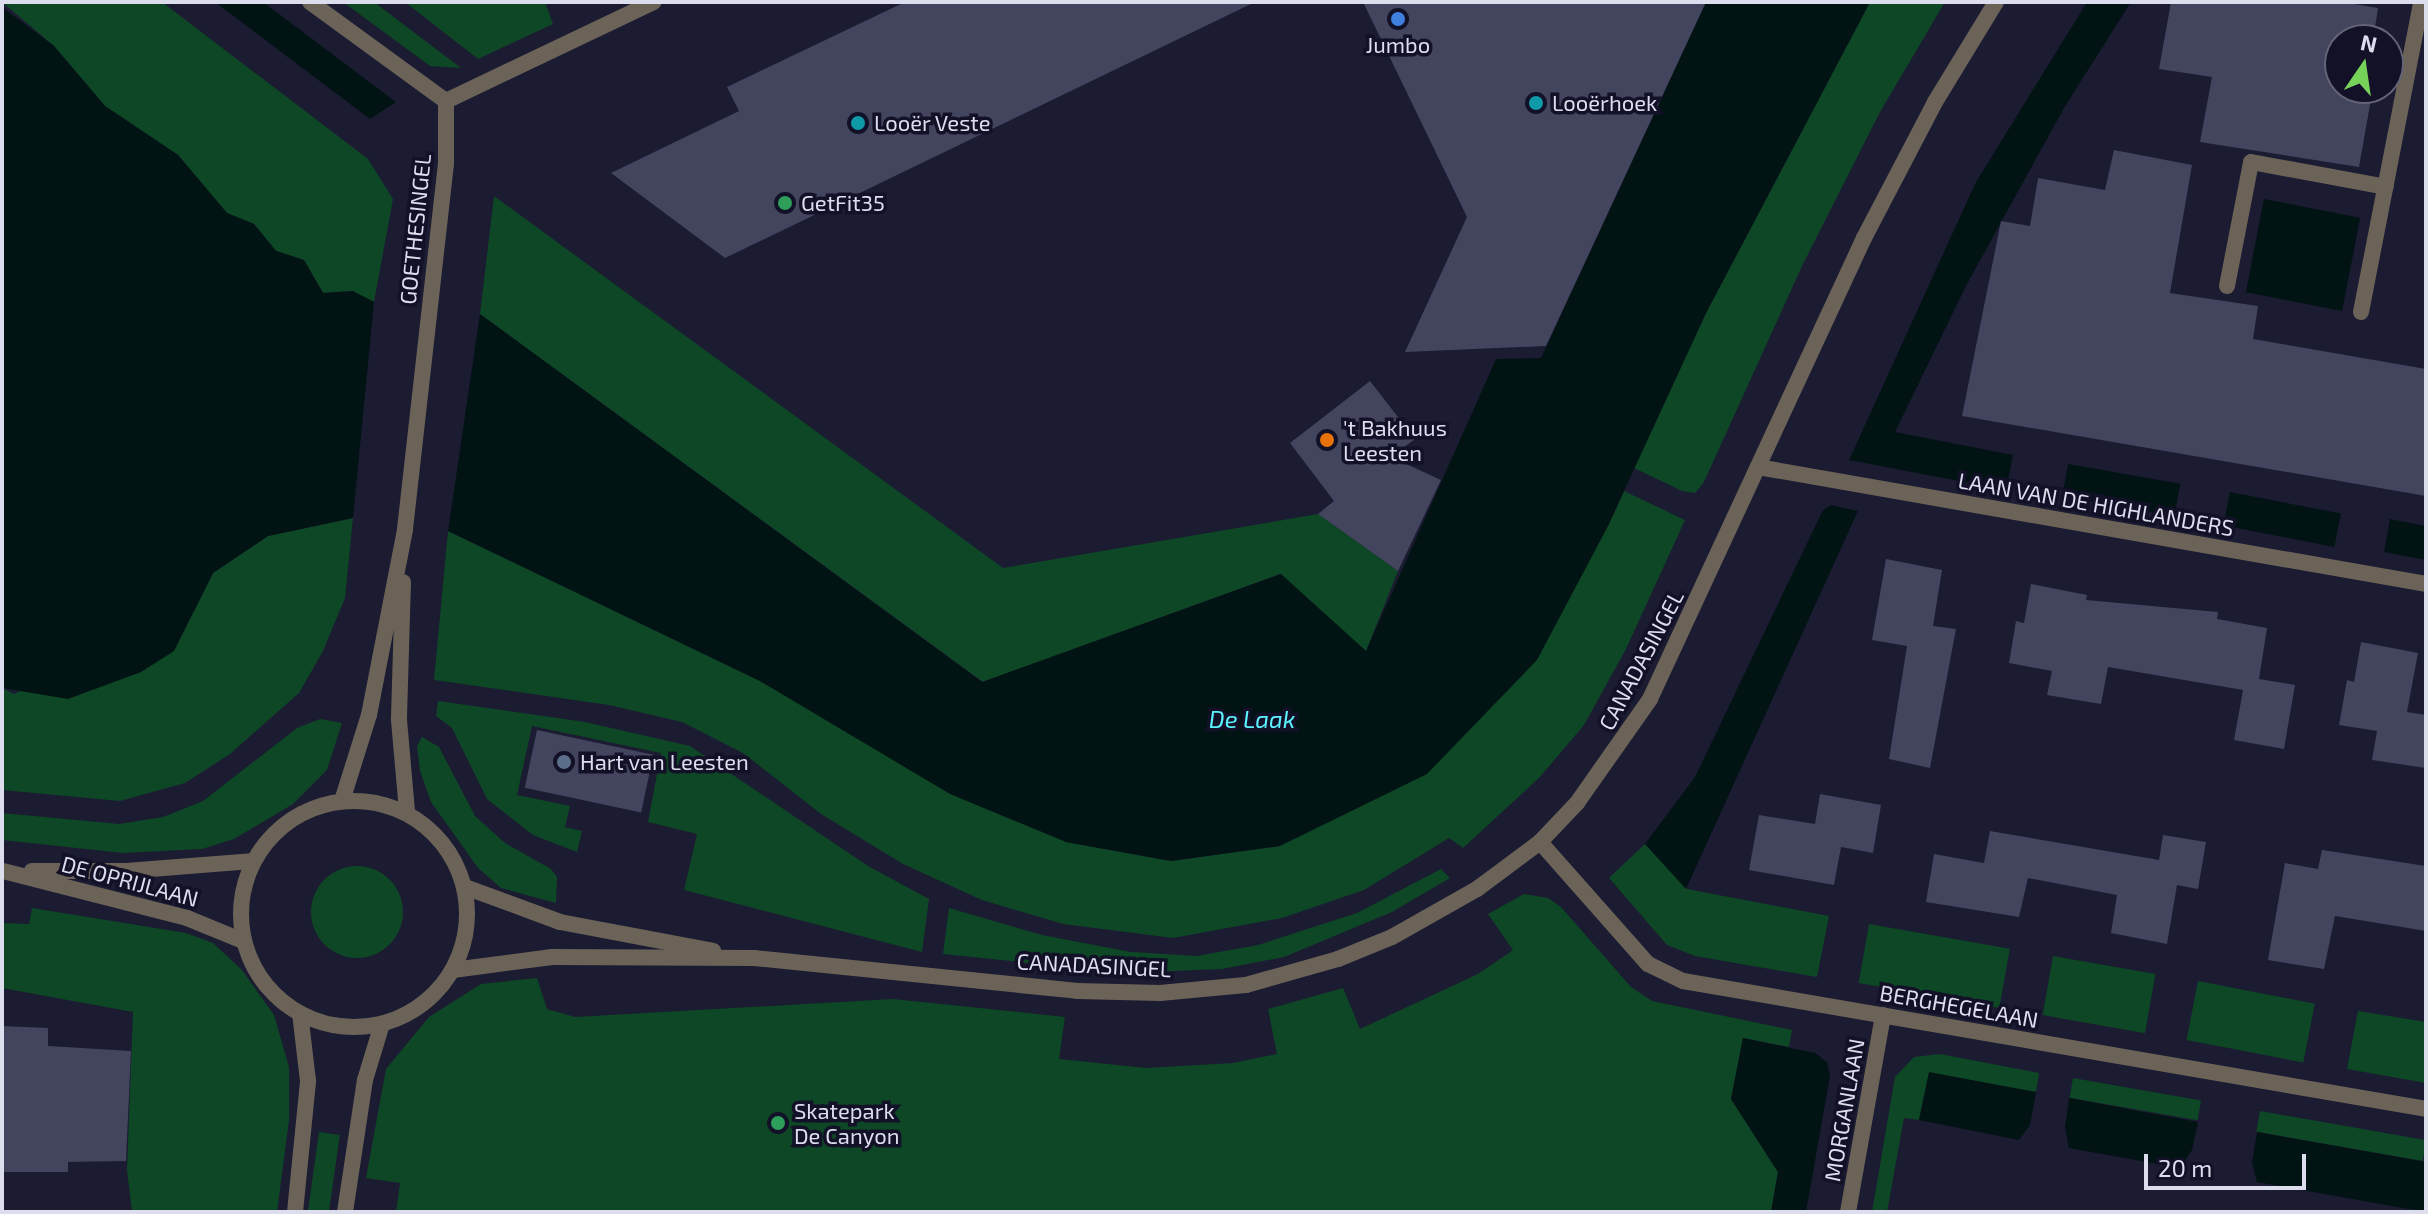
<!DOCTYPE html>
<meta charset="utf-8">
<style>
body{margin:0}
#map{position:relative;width:2428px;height:1214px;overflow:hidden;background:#1b1b32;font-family:"Exo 2",sans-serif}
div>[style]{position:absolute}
.green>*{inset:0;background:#0e4725;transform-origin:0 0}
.round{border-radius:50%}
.water>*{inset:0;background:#021314;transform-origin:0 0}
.building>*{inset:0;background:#43445e;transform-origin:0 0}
.street>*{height:16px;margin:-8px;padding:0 8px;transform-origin:8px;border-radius:8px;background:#6c6358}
.street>.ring{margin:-8px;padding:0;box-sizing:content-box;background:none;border:16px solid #6c6358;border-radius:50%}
.dots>*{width:22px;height:22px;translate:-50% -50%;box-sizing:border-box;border:4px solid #121128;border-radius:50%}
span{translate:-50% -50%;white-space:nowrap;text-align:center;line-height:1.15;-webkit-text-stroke:7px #121128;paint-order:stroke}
.poi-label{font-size:22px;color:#dcdded}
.left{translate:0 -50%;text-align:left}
.street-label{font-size:22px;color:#dcdded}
.water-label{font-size:24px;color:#5bf3fc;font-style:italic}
.frame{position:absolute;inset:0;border:4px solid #dcdded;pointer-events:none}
.north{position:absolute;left:2324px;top:24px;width:80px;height:80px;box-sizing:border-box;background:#121128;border:2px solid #636377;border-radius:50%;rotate:13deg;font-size:22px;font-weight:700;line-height:32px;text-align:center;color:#dcdded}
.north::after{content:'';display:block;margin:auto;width:28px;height:36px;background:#77d25a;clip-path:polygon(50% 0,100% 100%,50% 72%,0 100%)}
.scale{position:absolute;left:2144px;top:1154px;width:162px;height:36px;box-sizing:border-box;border:4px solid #dcdded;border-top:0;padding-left:10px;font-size:24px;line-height:28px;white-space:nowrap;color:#dcdded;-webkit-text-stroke:6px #121128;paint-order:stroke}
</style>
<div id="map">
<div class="green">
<div style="clip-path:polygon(2px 2px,162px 2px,368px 159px,393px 199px,374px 302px,352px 291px,323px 293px,304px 260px,276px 251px,254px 224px,227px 213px,178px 155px,105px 106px,54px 46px)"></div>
<div style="clip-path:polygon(343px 2px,374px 2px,461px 68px,430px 66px)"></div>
<div style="clip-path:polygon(405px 2px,545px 2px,553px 24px,478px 59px)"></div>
<div style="clip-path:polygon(1870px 2px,1945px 2px,1880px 112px,1802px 266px,1704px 482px,1695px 493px,1682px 491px,1634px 468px,1706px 313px)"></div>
<div style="clip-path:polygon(494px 196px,1003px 568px,1318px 514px,1398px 571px,1366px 651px,1280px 574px,983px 682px,480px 314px)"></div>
<div style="clip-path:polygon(1624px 491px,1685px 520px,1626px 649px,1584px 725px,1539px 778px,1463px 848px,1449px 838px,1364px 890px,1282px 918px,1173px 938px,1063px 924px,982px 900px,903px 864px,821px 814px,743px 753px,682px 722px,609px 705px,434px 680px,448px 531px,760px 681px,1066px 842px,1171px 861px,1280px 846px,1608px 526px)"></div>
<div style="clip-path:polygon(353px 518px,345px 598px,323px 651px,299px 693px,230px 754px,185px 783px,120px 801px,2px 790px,2px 688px,14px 694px,194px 611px,213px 573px,268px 536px)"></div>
<div style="clip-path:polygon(438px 701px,585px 722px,690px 746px,868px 866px,929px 899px,922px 952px,684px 890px,697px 834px,648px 822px,661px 753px,532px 726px,517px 795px,570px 806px,565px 827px,582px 831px,577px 852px,533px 835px,487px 799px,452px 728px,436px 716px)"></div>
<div style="clip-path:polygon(320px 719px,342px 723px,327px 770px,293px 804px,234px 839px,202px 849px,123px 853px,2px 840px,2px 813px,119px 824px,163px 817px,203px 801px,297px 728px)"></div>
<div style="clip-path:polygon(422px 737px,439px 747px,475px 816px,505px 843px,551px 869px,557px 877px,556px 903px,501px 888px,478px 868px,431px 802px,420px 771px,417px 746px)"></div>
<div style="clip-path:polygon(1645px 844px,1687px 889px,1829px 916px,1817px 977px,1695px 956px,1667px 945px,1609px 878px)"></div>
<div class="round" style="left:311px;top:866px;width:92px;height:92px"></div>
<div style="clip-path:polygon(1441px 869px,1450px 878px,1392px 912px,1284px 957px,1222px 969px,1124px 973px,943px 954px,949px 908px,1042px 935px,1131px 952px,1197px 956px,1258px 945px,1357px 913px)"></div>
<div style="clip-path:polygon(1524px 894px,1548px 898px,1561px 907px,1631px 987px,1652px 1001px,1792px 1030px,1789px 1047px,1743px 1038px,1731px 1099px,1778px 1172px,1771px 1212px,396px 1212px,400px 1183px,366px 1178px,386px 1069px,429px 1017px,481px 984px,537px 978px,547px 1009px,575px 1017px,893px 999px,1065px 1017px,1059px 1059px,1146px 1068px,1233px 1063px,1277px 1054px,1268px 1009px,1343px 988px,1360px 1029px,1478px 974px,1513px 950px,1488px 914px)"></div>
<div style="clip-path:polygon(32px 908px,186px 933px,213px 943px,242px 970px,274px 1015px,289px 1067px,289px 1120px,277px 1212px,132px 1212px,127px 1170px,133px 1012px,2px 988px,2px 923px,29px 924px)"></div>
<div style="left:1869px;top:924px;width:143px;height:60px;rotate:10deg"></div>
<div style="left:2053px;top:956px;width:104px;height:60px;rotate:10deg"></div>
<div style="left:2198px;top:981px;width:119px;height:60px;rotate:11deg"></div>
<div style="clip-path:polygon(2358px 1011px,2426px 1022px,2426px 1083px,2347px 1069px)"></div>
<div style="clip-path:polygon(1940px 1054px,2039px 1073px,2036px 1092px,1929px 1073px,1919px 1120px,1904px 1118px,1887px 1212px,1872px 1212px,1895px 1077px,1914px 1057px)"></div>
<div style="left:2073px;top:1078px;width:130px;height:20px;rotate:10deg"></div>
<div style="left:2260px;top:1111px;width:169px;height:21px;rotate:10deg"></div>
<div style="left:319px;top:1132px;width:21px;height:81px;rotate:8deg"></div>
</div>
<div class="water">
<div style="clip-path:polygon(215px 2px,263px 2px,396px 102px,370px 119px)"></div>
<div style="clip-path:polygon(1706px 2px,1870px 2px,1706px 313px,1608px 526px,1537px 660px,1427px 774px,1280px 846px,1171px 861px,1066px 842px,950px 794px,760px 681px,448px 531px,480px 314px,982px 682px,1281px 574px,1366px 651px,1496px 359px,1541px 358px)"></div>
<div style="clip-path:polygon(2087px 2px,2131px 2px,2064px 108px,1967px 284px,1895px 432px,2013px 455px,2006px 490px,1849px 460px,1976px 182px)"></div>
<div style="clip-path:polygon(2px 7px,54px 46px,105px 106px,178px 155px,227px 213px,254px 224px,276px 251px,304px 260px,323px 293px,353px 291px,374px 302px,353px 518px,268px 536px,213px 573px,174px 651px,141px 672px,68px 699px,2px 688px)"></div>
<div style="left:2264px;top:199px;width:98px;height:95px;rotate:11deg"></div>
<div style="left:2068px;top:464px;width:114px;height:33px;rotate:10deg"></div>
<div style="left:2230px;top:492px;width:113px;height:34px;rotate:11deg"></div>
<div style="clip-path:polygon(1831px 505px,1858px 511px,1686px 889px,1645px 844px,1695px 777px,1823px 510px)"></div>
<div style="clip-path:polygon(2390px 519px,2426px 526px,2426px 560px,2384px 552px)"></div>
<div style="clip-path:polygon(1743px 1038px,1815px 1053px,1827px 1062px,1830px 1076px,1806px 1212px,1771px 1212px,1778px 1172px,1731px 1099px)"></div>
<div style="clip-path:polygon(1929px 1072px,2036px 1092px,2030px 1125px,2019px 1140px,1919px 1120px)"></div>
<div style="clip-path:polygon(2069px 1098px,2198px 1122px,2192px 1150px,2180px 1168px,2069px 1148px,2065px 1128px)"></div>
<div style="clip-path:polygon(2257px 1132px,2426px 1162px,2426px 1212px,2257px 1182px,2252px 1163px)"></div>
</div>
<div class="building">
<div style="clip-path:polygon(905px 2px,1255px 2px,725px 258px,611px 173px,739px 111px,727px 87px)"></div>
<div style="clip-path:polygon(1363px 2px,1706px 2px,1546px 346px,1405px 352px,1467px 217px)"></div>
<div style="clip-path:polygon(2171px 2px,2342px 2px,2378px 8px,2373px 40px,2340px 40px,2340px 88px,2373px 88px,2359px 167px,2200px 142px,2212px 77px,2159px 69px)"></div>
<div style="clip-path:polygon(2114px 150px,2192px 165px,2170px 293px,2258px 306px,2253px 339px,2426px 369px,2426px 496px,1962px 416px,2001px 221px,2030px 226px,2038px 178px,2105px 190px)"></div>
<div style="clip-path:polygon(1370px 381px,1415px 439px,1391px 457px,1441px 480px,1398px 571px,1318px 514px,1334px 501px,1290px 443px)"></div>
<div style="clip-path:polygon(1886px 559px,1942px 570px,1933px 626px,1956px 629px,1930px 768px,1889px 759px,1907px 646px,1872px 640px)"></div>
<div style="clip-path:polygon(2031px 584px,2087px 595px,2086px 600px,2218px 612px,2217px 619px,2267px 628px,2259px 679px,2295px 685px,2284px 749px,2234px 740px,2243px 690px,2108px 667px,2101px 704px,2047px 695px,2052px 671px,2009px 663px,2016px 621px,2024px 623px)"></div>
<div style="clip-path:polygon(2361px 642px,2418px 653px,2407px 712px,2426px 715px,2426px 768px,2372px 760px,2377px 731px,2339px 725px,2347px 680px,2354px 682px)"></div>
<div style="left:537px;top:730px;width:119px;height:59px;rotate:12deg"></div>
<div style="clip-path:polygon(1820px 794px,1881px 805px,1873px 853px,1841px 847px,1834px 885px,1749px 870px,1759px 815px,1815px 824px)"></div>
<div style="clip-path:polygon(1990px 831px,2159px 860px,2163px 835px,2206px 842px,2198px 889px,2177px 885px,2167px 944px,2111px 933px,2117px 895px,2028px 878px,2019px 917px,1926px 902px,1934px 854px,1984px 863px)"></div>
<div style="clip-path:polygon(2322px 850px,2426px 866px,2426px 931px,2335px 916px,2324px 969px,2268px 960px,2285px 863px,2318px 869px)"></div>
<div style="clip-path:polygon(2px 1026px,48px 1028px,48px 1046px,131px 1051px,126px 1161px,68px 1162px,68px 1172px,2px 1172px)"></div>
</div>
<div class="street">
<div style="left:310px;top:2px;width:168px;rotate:36.1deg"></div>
<div style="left:446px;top:101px;width:230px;rotate:-25.5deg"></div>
<div style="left:2227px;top:286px;width:126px;rotate:-79deg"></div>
<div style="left:2251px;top:162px;width:137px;rotate:10.5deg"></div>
<div style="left:2361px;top:312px;width:316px;rotate:-79deg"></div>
<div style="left:1758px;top:467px;width:678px;rotate:9.93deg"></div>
<div style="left:403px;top:582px;width:138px;rotate:91.7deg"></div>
<div style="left:399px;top:720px;width:92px;rotate:85deg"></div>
<div class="ring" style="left:241px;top:801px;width:210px;height:210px"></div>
<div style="left:342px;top:801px;width:90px;rotate:-72.6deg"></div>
<div style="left:369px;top:715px;width:189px;rotate:-79deg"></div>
<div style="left:405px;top:529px;width:367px;rotate:-83.6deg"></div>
<div style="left:446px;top:164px;width:63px;rotate:-90deg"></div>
<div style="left:1540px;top:842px;width:163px;rotate:48.5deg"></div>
<div style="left:1648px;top:964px;width:39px;rotate:26deg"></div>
<div style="left:1683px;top:981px;width:754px;rotate:9.77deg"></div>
<div style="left:3px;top:871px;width:190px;rotate:14.3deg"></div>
<div style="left:187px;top:918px;width:61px;rotate:22.3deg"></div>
<div style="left:32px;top:871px;width:94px"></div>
<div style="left:126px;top:871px;width:126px;rotate:-4.5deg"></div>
<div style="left:465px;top:887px;width:101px;rotate:20.2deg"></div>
<div style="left:560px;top:922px;width:156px;rotate:10.7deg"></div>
<div style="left:453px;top:970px;width:100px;rotate:-7.5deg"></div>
<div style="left:552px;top:957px;width:202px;rotate:0.3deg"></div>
<div style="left:754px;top:958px;width:325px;rotate:5.8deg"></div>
<div style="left:1077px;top:991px;width:83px;rotate:1.4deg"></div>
<div style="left:1160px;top:993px;width:86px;rotate:-5.3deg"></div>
<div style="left:1246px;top:985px;width:96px;rotate:-15.8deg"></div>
<div style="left:1338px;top:959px;width:58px;rotate:-22.2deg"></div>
<div style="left:1392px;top:937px;width:98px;rotate:-29.5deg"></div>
<div style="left:1477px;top:889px;width:79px;rotate:-36.7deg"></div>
<div style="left:1540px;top:842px;width:54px;rotate:-46.5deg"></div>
<div style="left:1577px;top:803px;width:127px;rotate:-54.9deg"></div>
<div style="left:1650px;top:699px;width:508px;rotate:-65.1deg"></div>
<div style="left:1864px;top:238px;width:153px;rotate:-62.4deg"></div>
<div style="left:1935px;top:102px;width:117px;rotate:-58.6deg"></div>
<div style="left:295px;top:1212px;width:132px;rotate:-84.3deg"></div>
<div style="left:308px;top:1081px;width:68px;rotate:-96.7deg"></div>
<div style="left:345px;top:1212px;width:134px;rotate:-81.4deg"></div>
<div style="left:365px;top:1080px;width:59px;rotate:-73.1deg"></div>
<div style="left:1848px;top:1212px;width:200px;rotate:-79.9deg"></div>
</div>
<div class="dots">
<div style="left:1398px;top:19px;background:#3f7fe0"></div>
<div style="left:1536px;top:103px;background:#0f9aa8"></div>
<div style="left:858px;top:123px;background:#0f9aa8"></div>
<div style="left:785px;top:203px;background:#2e9e5b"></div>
<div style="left:1327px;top:440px;background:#e8710a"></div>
<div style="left:564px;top:762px;background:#5c6f8a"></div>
<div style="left:778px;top:1123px;background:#2e9e5b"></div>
</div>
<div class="poi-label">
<span style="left:1398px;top:45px">Jumbo</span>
<span class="left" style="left:1552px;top:103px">Looërhoek</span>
<span class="left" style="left:874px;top:123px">Looër Veste</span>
<span class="left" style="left:801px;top:203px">GetFit35</span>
<span class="left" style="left:1343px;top:440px">'t Bakhuus<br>Leesten</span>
<span class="left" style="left:580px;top:762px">Hart van Leesten</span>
<span class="left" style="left:794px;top:1123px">Skatepark<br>De Canyon</span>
</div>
<div class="street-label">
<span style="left:415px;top:229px;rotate:-84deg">GOETHESINGEL</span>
<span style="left:2096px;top:504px;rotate:10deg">LAAN VAN DE HIGHLANDERS</span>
<span style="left:1641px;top:660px;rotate:-62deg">CANADASINGEL</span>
<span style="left:130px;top:881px;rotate:15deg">DE OPRIJLAAN</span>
<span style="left:1094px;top:965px;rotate:3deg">CANADASINGEL</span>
<span style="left:1959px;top:1006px;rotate:10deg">BERGHEGELAAN</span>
<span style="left:1844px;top:1110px;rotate:-80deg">MORGANLAAN</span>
</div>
<div class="water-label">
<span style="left:1252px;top:719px">De Laak</span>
</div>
<div class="frame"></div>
<div class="north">N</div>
<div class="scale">20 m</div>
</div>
